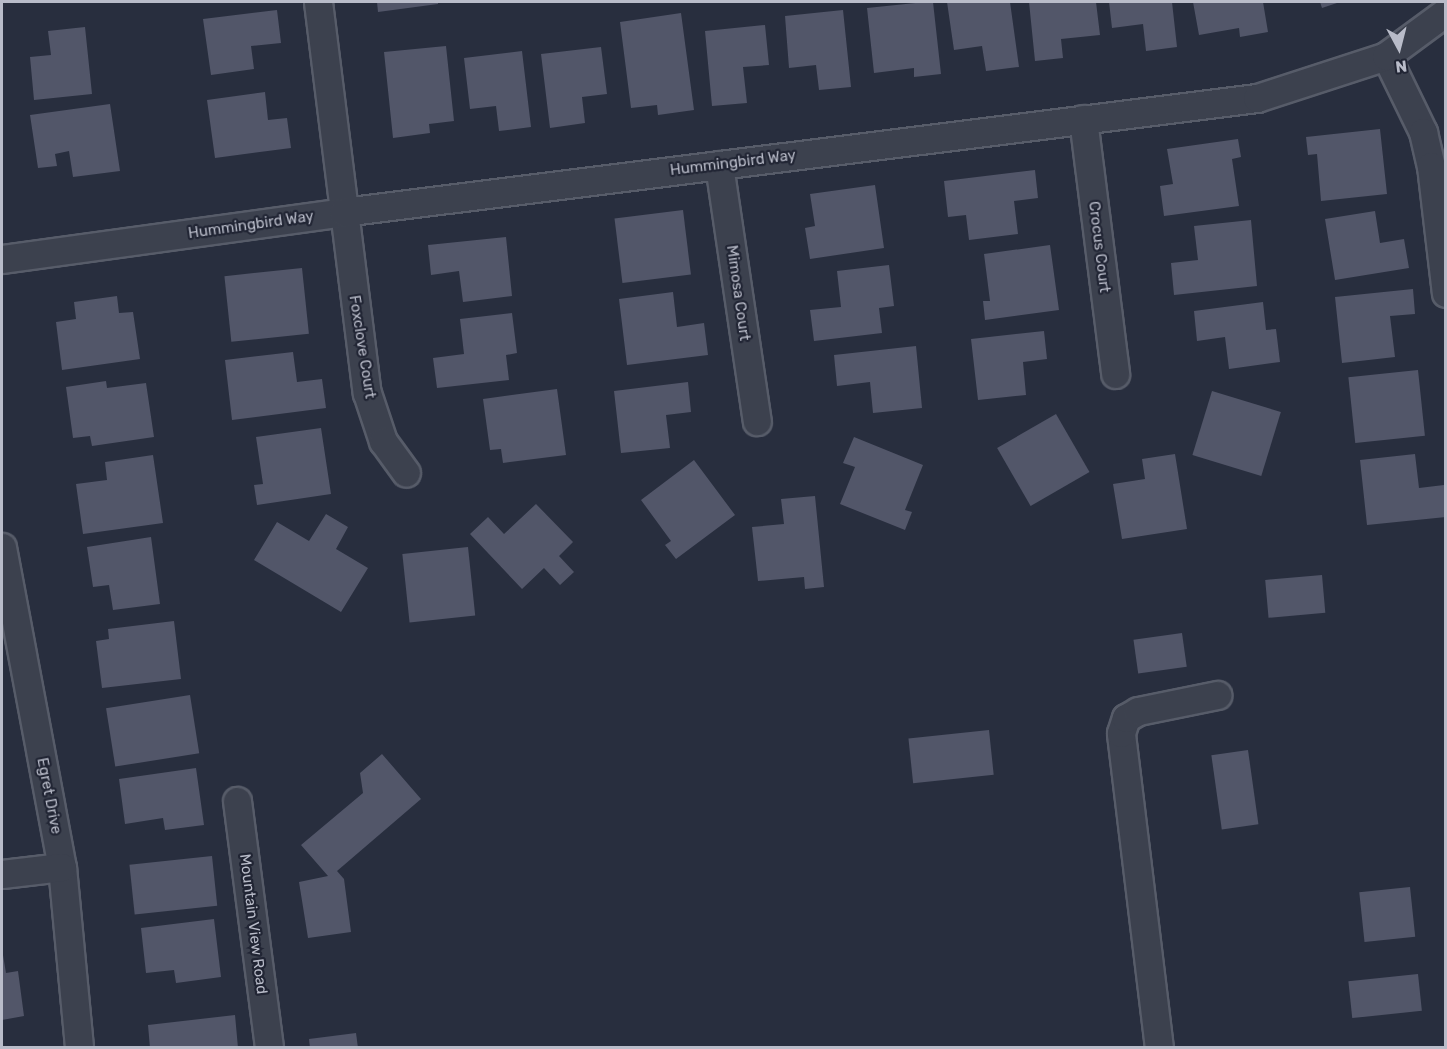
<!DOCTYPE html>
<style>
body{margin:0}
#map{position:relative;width:1447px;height:1049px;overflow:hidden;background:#282e3e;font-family:Rubik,sans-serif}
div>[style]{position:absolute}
.building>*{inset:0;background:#525669;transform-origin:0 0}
.roads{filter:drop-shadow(2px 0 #575c69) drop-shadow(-2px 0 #575c69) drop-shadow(0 2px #575c69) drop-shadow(0 -2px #575c69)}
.minor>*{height:27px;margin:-13.5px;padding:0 13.5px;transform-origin:13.5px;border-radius:13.5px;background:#3c414e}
span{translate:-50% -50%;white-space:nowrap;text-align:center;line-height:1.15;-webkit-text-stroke:4.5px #212534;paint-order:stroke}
.street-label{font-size:15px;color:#b9bcc9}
.frame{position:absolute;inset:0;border:3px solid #b9bcc9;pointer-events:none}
.north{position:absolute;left:1369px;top:18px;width:60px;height:60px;-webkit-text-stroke:4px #212534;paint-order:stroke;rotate:173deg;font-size:16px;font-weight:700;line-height:24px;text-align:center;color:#b9bcc9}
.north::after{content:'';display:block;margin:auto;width:21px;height:27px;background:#b9bcc9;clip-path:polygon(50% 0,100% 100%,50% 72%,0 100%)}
</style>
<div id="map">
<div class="building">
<div style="clip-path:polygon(377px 2px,438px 2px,438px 4px,378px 12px)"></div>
<div style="clip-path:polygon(925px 2px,933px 2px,941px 74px,914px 77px,914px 68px,874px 73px,867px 8px)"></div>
<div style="clip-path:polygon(947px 2px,1010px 2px,1019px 67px,986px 71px,982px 46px,954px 50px)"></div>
<div style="clip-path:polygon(1029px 2px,1096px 2px,1100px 35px,1061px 39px,1063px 58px,1035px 61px)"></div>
<div style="clip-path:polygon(1109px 2px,1172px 2px,1177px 47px,1146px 51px,1143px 24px,1112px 28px)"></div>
<div style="clip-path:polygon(1193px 2px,1263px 2px,1268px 32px,1240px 37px,1239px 28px,1199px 35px)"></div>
<div style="clip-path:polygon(1320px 2px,1340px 2px,1322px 8px)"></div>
<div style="clip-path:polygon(277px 10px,281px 43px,251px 46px,254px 69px,211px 75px,203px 19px)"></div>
<div style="clip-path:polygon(843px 10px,851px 87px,819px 90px,816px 65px,789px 68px,785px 16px)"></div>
<div style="clip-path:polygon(681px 13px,694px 110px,658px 115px,657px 105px,631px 108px,620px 22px)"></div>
<div style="clip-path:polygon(765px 25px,769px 65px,743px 67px,747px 103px,712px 106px,705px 31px)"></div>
<div style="clip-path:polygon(85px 27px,92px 94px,34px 100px,30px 57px,51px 55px,48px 31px)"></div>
<div style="clip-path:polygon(446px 46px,454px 121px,429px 124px,430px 133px,393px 138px,384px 52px)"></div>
<div style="clip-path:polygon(601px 47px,607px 94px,582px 97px,585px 123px,550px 128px,541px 54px)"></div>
<div style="clip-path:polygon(522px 51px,531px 127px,499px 131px,496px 106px,470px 109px,464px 58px)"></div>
<div style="clip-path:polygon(265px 92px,268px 120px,287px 118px,291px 148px,215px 158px,207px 100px)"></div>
<div style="clip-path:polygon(110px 104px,120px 171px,73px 177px,69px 151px,55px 154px,57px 166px,38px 168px,30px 115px)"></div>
<div style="clip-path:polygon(1380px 129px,1387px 194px,1321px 201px,1317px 154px,1308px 155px,1306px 137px)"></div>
<div style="clip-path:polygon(1238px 139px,1241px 157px,1232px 159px,1239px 206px,1164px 216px,1160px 186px,1173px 184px,1167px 149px)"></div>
<div style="clip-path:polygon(1035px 170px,1038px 198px,1014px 201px,1018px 234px,969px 240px,966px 215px,948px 217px,944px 181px)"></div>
<div style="clip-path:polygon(875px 185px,884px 248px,810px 259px,805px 228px,815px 226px,810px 194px)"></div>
<div style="left:683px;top:210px;width:65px;height:69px;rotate:83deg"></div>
<div style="clip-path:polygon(1375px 211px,1380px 243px,1404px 239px,1409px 268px,1335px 280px,1325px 219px)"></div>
<div style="clip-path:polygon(1251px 220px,1257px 286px,1174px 295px,1171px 263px,1198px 260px,1194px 226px)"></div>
<div style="clip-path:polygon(506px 237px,512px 296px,463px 302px,459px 271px,431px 275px,428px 245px)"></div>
<div style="clip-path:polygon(1050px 245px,1059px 310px,985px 320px,983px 301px,990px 301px,984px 254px)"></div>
<div style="clip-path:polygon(889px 265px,894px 306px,879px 308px,882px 333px,814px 341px,810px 310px,841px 307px,837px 271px)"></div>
<div style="left:302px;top:268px;width:66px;height:78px;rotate:84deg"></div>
<div style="clip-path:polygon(1413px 289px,1415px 314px,1390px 316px,1395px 357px,1342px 363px,1335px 297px)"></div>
<div style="clip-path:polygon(673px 292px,677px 327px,704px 323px,708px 355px,627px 365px,619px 299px)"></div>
<div style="clip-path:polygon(117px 296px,119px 313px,133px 312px,140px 359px,62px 370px,56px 322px,76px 319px,74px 302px)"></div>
<div style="clip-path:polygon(1263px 302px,1266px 330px,1276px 329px,1280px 362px,1229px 369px,1225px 337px,1197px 341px,1194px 311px)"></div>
<div style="clip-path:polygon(512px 313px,517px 353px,506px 355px,509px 380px,437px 388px,433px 358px,464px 354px,460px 319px)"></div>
<div style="clip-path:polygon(1044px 331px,1047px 359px,1023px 362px,1026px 395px,978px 400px,971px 339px)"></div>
<div style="clip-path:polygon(916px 346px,922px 408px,873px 413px,870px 382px,837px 386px,834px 355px)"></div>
<div style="clip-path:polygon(293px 352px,297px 382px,322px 379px,326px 408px,232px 420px,225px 360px)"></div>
<div style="left:1418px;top:370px;width:66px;height:70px;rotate:84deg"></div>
<div style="clip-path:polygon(106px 381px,107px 388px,146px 383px,154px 437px,92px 446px,90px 436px,73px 438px,66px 387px)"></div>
<div style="clip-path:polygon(688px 382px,691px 412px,666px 415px,670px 448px,621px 453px,614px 391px)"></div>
<div style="clip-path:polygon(557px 389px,566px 455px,503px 463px,501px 449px,490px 450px,483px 399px)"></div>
<div style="left:1212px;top:391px;width:72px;height:67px;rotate:17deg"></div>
<div style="left:1056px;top:414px;width:67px;height:68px;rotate:60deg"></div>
<div style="clip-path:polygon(321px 428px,331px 494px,257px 505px,254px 485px,263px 484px,256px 437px)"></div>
<div style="clip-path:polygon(854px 437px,923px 465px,905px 510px,912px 512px,905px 530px,840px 504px,855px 467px,843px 463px)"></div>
<div style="clip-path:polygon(1175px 454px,1187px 529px,1122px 539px,1113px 484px,1145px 479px,1142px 459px)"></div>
<div style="clip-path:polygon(1415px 454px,1419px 488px,1444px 485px,1446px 517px,1367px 525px,1360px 460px)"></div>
<div style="clip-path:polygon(153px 455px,163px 523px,83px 534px,76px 484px,107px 480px,105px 462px)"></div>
<div style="clip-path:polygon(694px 460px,735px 515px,676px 559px,665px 545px,671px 541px,641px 500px)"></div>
<div style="clip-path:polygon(815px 496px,824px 587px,805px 589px,804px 577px,758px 581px,752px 527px,784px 524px,781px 499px)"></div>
<div style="clip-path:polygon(536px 504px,573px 542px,559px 556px,574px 572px,560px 585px,544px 568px,522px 589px,470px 534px,488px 517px,504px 534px)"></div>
<div style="clip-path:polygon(326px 514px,348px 527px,336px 549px,368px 568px,341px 612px,254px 560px,277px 522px,309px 541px)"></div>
<div style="clip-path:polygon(151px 537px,160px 604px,113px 610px,109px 585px,93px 587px,87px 547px)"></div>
<div style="left:468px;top:547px;width:69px;height:66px;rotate:84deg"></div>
<div style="left:1322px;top:575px;width:38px;height:57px;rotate:85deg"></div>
<div style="clip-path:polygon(174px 621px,181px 679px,102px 688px,96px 641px,109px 639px,108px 629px)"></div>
<div style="left:1182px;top:633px;width:34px;height:49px;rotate:82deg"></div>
<div style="left:190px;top:695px;width:59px;height:85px;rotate:81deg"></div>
<div style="left:989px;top:730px;width:45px;height:81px;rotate:84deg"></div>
<div style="left:1248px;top:750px;width:75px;height:37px;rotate:82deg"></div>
<div style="clip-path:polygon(382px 754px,421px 799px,337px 871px,344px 879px,351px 932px,308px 938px,299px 882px,328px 876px,301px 845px,363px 793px,360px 773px)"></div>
<div style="clip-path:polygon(196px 768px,204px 825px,165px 830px,163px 818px,125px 824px,119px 779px)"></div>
<div style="left:212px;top:856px;width:50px;height:83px;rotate:84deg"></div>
<div style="left:1410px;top:887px;width:50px;height:51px;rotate:84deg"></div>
<div style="clip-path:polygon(214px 919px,221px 977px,176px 983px,174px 970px,146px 973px,141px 928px)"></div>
<div style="clip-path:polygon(2px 949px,6px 973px,18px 971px,24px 1016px,2px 1020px)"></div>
<div style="left:1418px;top:974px;width:37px;height:70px;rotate:84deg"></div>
<div style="clip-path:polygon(235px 1015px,238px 1048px,150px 1048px,148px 1025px)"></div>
<div style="clip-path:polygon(356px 1033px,358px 1048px,310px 1048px,309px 1039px)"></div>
</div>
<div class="roads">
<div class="minor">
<div style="left:318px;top:2px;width:394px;rotate:82.9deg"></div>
<div style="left:367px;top:393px;width:51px;rotate:71.6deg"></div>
<div style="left:383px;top:441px;width:39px;rotate:54deg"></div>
<div style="left:1386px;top:56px;width:85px;rotate:64deg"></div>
<div style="left:1423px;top:132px;width:35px;rotate:77deg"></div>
<div style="left:1431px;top:166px;width:128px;rotate:83.3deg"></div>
<div style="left:1083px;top:119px;width:257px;rotate:82.8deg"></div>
<div style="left:719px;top:165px;width:259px;rotate:81.6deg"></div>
<div style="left:2px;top:259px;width:344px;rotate:-7.8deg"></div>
<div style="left:343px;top:212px;width:921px;rotate:-7.11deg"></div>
<div style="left:1257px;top:98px;width:136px;rotate:-18deg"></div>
<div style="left:1386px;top:56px;width:74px;rotate:-36.3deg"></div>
<div style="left:2px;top:547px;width:326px;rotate:79.4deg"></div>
<div style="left:62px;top:867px;width:182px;rotate:84.6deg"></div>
<div style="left:237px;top:801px;width:249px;rotate:82.6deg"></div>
<div style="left:2px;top:874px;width:60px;rotate:-6.7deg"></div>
<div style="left:1159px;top:1048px;width:317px;rotate:-96.9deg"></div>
<div style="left:1121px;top:733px;width:16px;rotate:-72deg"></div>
<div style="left:1126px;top:718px;width:14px;rotate:-30deg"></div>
<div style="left:1138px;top:711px;width:81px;rotate:-11.4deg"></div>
</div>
</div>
<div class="street-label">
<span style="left:733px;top:163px;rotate:-7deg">Hummingbird Way</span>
<span style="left:251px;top:225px;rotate:-8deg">Hummingbird Way</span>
<span style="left:1099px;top:247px;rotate:83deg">Crocus Court</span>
<span style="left:738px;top:293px;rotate:82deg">Mimosa Court</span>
<span style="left:362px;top:347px;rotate:81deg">Foxclove Court</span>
<span style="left:49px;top:796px;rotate:79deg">Egret Drive</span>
<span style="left:253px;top:924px;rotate:83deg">Mountain View Road</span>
</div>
<div class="frame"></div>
<div class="north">N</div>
</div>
